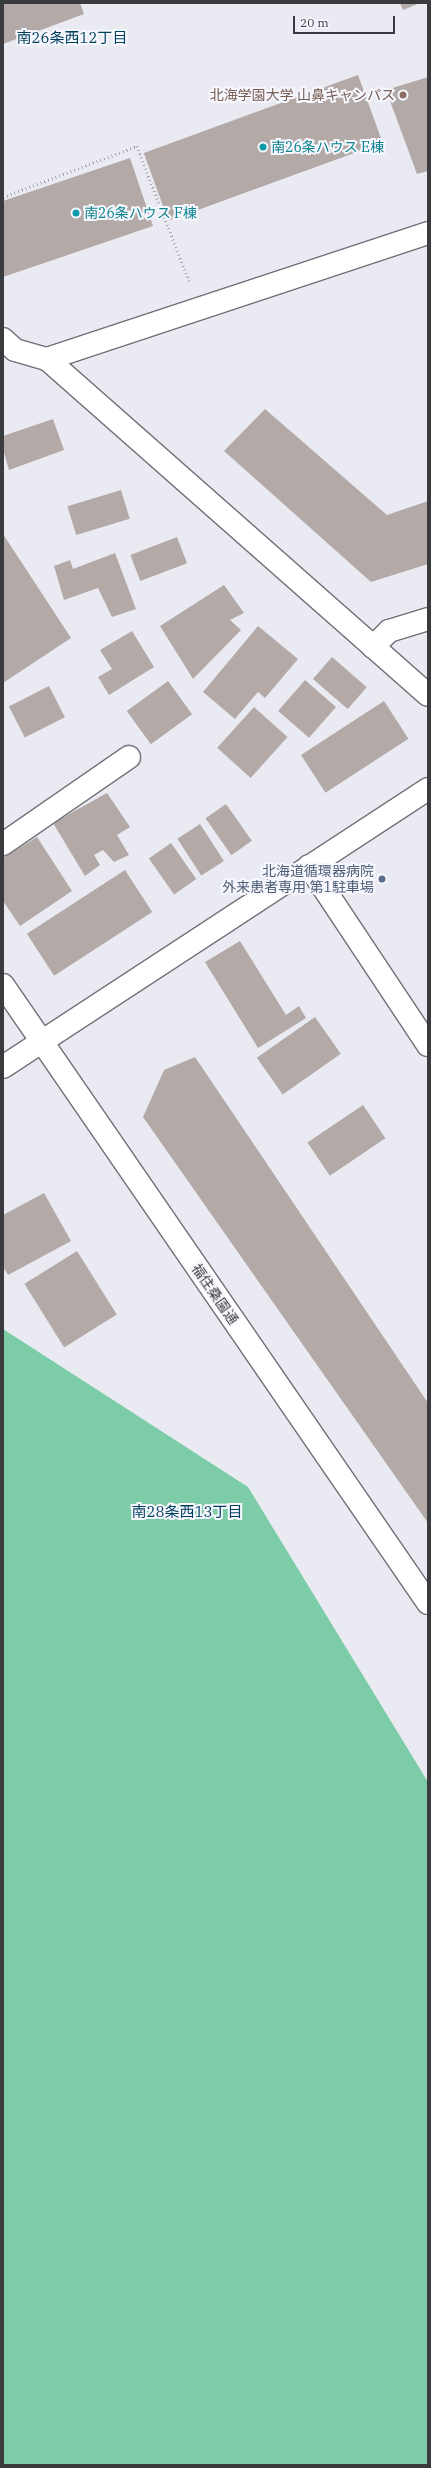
<!DOCTYPE html>
<meta charset="utf-8">
<style>
body{margin:0}
#map{position:relative;width:431px;height:2468px;overflow:hidden;background:#e9eaf2;font-family:"IBM Plex Serif","Noto Sans JP",serif}
div>[style]{position:absolute}
.forest>*{inset:0;background:#7dcca8}
.building>*{inset:0;background:#b3aaa7;transform-origin:0 0}
.path>*{height:2.5px;margin-top:-1.25px;transform-origin:0;background:repeating-linear-gradient(90deg,#a8a9af 0 1px,transparent 0 4px)}
.roads{filter:drop-shadow(1px 0 #717178) drop-shadow(-1px 0 #717178) drop-shadow(0 1px #717178) drop-shadow(0 -1px #717178)}
.street>*{height:22px;margin:-11px;padding:0 11px;transform-origin:11px;border-radius:11px;background:#fff}
.secondary>*{height:22px;margin:-11px;padding:0 11px;transform-origin:11px;border-radius:11px;background:#fff}
.dots>*{width:11px;height:11px;translate:-50% -50%;box-sizing:border-box;border:2px solid #f7f7fe;border-radius:50%}
span{translate:-50% -50%;white-space:nowrap;text-align:center;line-height:1.15;-webkit-text-stroke:4px #f7f7fe;paint-order:stroke}
.education-label{font-size:14px;color:#785e54}
.right{translate:-100% -50%;text-align:right}
.culture-label{font-size:14px;color:#0d838f}
.left{translate:0 -50%;text-align:left}
.service-label{font-size:14px;color:#4e5e75}
.street-label{font-size:14px;color:#3a3b3e}
.neighbourhood-label{font-size:15px;color:#003f5f}
.frame{position:absolute;inset:0;border:4px solid #3a3b3e;pointer-events:none}
.scale{position:absolute;left:293px;top:16px;width:102px;height:18px;box-sizing:border-box;border:2px solid #3a3b3e;border-top:0;padding-left:5px;font-size:12px;line-height:14px;white-space:nowrap;color:#3a3b3e;-webkit-text-stroke:3px #f7f7fe;paint-order:stroke}
</style>
<div id="map">
<div class="forest">
<div style="clip-path:polygon(3px 1329px,248px 1487px,428px 1782px,428px 2465px,3px 2465px)"></div>
</div>
<div class="building">
<div style="clip-path:polygon(3px 3px,80px 3px,84px 14px,3px 44px)"></div>
<div style="clip-path:polygon(400px 3px,420px 3px,403px 10px)"></div>
<div style="left:358px;top:75px;width:72px;height:228px;rotate:70deg"></div>
<div style="clip-path:polygon(428px 77px,428px 171px,417px 174px,386px 90px)"></div>
<div style="clip-path:polygon(130px 158px,153px 226px,3px 277px,3px 201px)"></div>
<div style="clip-path:polygon(265px 409px,387px 515px,428px 501px,428px 564px,371px 582px,224px 451px)"></div>
<div style="clip-path:polygon(53px 419px,64px 450px,9px 470px,3px 449px,3px 436px)"></div>
<div style="left:121px;top:490px;width:30px;height:56px;rotate:73deg"></div>
<div style="clip-path:polygon(3px 534px,71px 638px,3px 683px)"></div>
<div style="left:177px;top:537px;width:28px;height:50px;rotate:69deg"></div>
<div style="clip-path:polygon(115px 553px,136px 609px,112px 617px,98px 588px,64px 600px,54px 566px,70px 560px,73px 569px)"></div>
<div style="clip-path:polygon(224px 585px,244px 613px,230px 620px,241px 630px,193px 679px,160px 626px)"></div>
<div style="clip-path:polygon(258px 626px,298px 659px,265px 698px,258px 692px,235px 719px,203px 692px)"></div>
<div style="clip-path:polygon(132px 631px,154px 667px,109px 695px,98px 677px,112px 669px,100px 650px)"></div>
<div style="left:332px;top:657px;width:46px;height:29px;rotate:41deg"></div>
<div style="left:305px;top:680px;width:41px;height:41px;rotate:41deg"></div>
<div style="left:168px;top:681px;width:41px;height:51px;rotate:54deg"></div>
<div style="left:49px;top:686px;width:35px;height:45px;rotate:63deg"></div>
<div style="left:384px;top:701px;width:45px;height:99px;rotate:57deg"></div>
<div style="left:254px;top:707px;width:45px;height:55px;rotate:42deg"></div>
<div style="clip-path:polygon(107px 793px,130px 827px,117px 835px,129px 855px,114px 862px,103px 850px,94px 855px,100px 865px,85px 876px,53px 823px)"></div>
<div style="left:226px;top:804px;width:45px;height:25px;rotate:55deg"></div>
<div style="left:200px;top:824px;width:44px;height:27px;rotate:57deg"></div>
<div style="clip-path:polygon(37px 837px,72px 891px,20px 926px,3px 901px,3px 858px)"></div>
<div style="left:171px;top:843px;width:44px;height:27px;rotate:55deg"></div>
<div style="left:125px;top:870px;width:50px;height:117px;rotate:57deg"></div>
<div style="clip-path:polygon(240px 941px,286px 1015px,299px 1006px,306px 1018px,258px 1048px,205px 962px)"></div>
<div style="left:315px;top:1017px;width:45px;height:71px;rotate:55deg"></div>
<div style="clip-path:polygon(195px 1057px,428px 1403px,428px 1523px,143px 1117px,164px 1070px)"></div>
<div style="left:363px;top:1105px;width:40px;height:67px;rotate:56deg"></div>
<div style="clip-path:polygon(44px 1193px,71px 1241px,8px 1275px,3px 1267px,3px 1215px)"></div>
<div style="left:77px;top:1251px;width:75px;height:62px;rotate:58deg"></div>
</div>
<div class="path">
<div style="left:3px;top:197px;width:143px;rotate:-20.8deg"></div>
<div style="left:137px;top:146px;width:145px;rotate:68.9deg"></div>
</div>
<div class="roads">
<div class="street">
<div style="left:3px;top:339px;width:16px;rotate:43deg"></div>
<div style="left:15px;top:350px;width:33px;rotate:16deg"></div>
<div style="left:47px;top:359px;width:508px;rotate:41.41deg"></div>
<div style="left:47px;top:359px;width:401px;rotate:-18.3deg"></div>
<div style="left:373px;top:647px;width:23px;rotate:-45deg"></div>
<div style="left:389px;top:631px;width:41px;rotate:-17.1deg"></div>
<div style="left:3px;top:844px;width:153px;rotate:-34.6deg"></div>
<div style="left:309px;top:866px;width:215px;rotate:56.4deg"></div>
<div style="left:3px;top:1067px;width:508px;rotate:-33.19deg"></div>
</div>
<div class="secondary">
<div style="left:3px;top:985px;width:750px;rotate:55.48deg"></div>
</div>
</div>
<div class="dots">
<div style="left:403px;top:95px;background:#8d6e63"></div>
<div style="left:263px;top:147px;background:#0f9aa8"></div>
<div style="left:76px;top:213px;background:#0f9aa8"></div>
<div style="left:382px;top:879px;background:#5c6f8a"></div>
</div>
<div class="education-label">
<span class="right" style="left:395px;top:95px">北海学園大学 山鼻キャンパス</span>
</div>
<div class="culture-label">
<span class="left" style="left:271px;top:147px">南26条ハウス E棟</span>
<span class="left" style="left:84px;top:213px">南26条ハウス F棟</span>
</div>
<div class="service-label">
<span class="right" style="left:374px;top:879px">北海道循環器病院<br>外来患者専用 第1駐車場</span>
</div>
<div class="street-label">
<span style="left:215px;top:1294px;rotate:55deg">福住桑園通</span>
</div>
<div class="neighbourhood-label">
<span style="left:72px;top:38px">南26条西12丁目</span>
<span style="left:187px;top:1512px">南28条西13丁目</span>
</div>
<div class="frame"></div>
<div class="scale">20 m</div>
</div>
